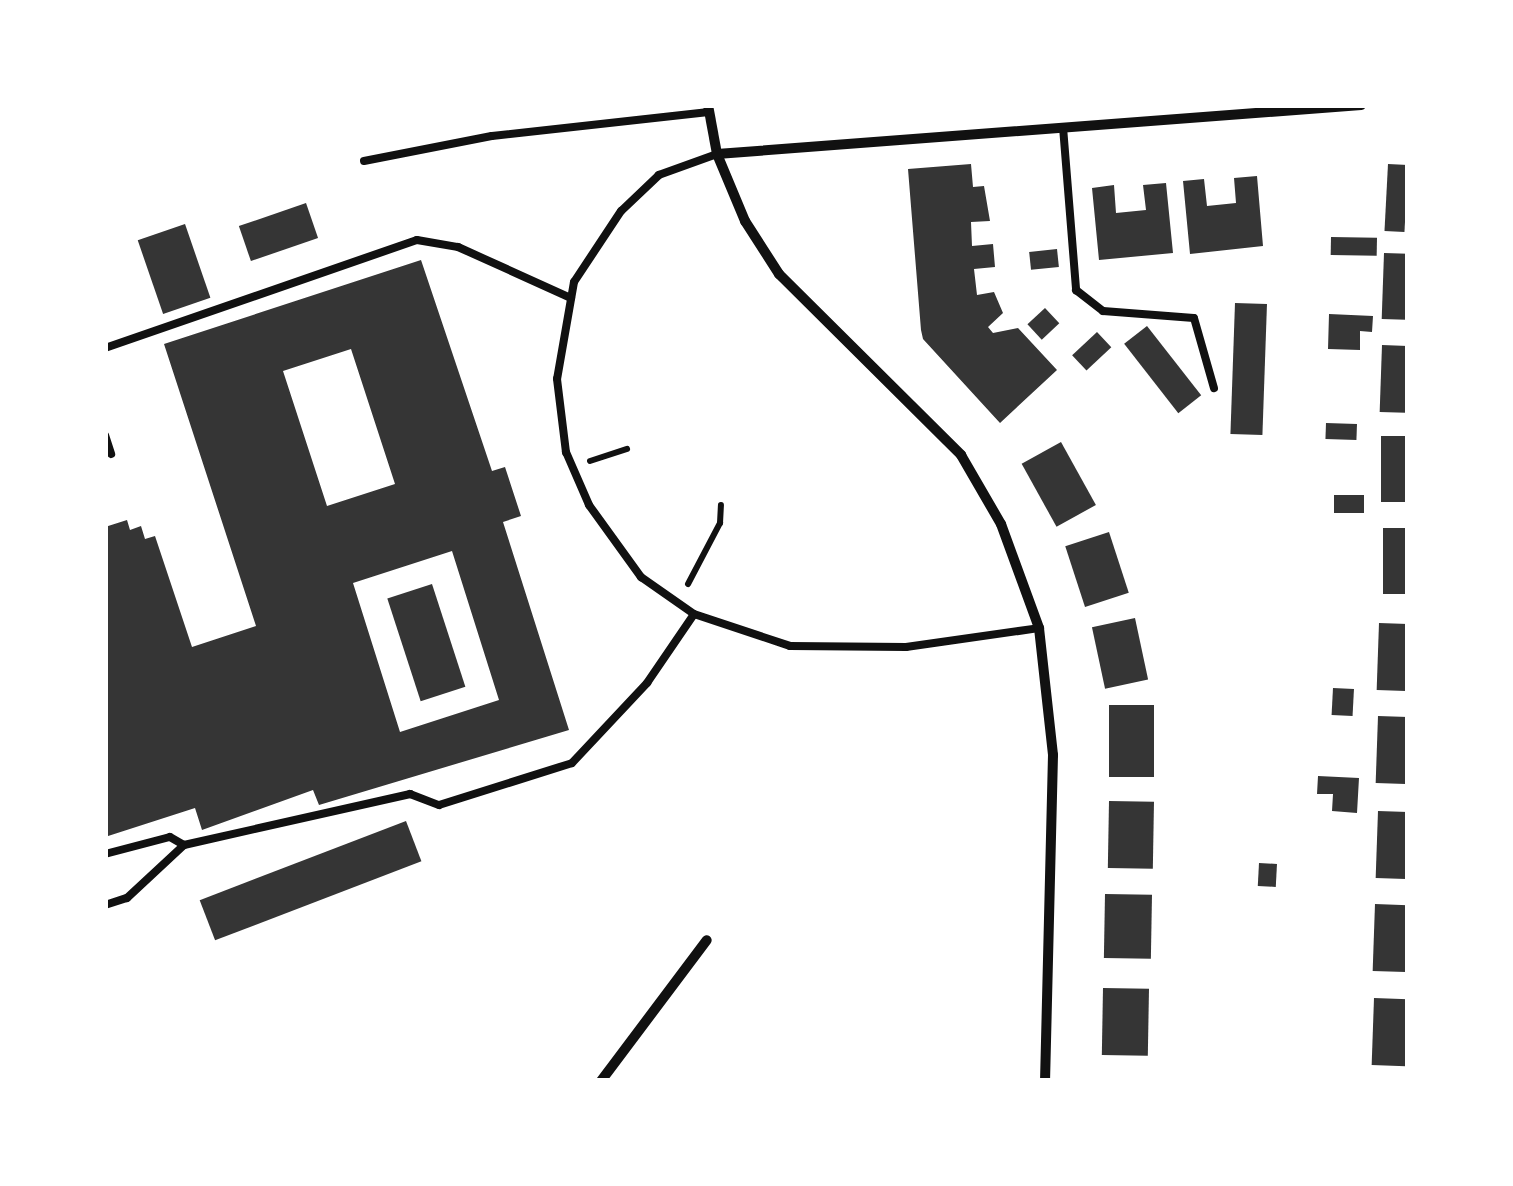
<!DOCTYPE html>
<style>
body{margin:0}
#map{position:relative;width:1513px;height:1186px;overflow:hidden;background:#fff;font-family:Arial,sans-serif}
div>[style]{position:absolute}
.building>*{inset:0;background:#353535;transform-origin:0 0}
.path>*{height:6px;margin:-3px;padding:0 3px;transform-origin:3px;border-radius:3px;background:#111}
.service>*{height:8px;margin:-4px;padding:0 4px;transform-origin:4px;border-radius:4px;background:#111}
.minor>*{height:10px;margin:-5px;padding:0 5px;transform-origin:5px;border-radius:5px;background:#111}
span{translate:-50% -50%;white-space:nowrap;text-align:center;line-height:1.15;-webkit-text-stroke:8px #fff;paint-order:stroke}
.frame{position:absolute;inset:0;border:108px solid #fff;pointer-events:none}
</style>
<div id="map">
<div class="building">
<div style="clip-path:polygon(971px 164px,973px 187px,984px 186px,990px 221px,971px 222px,972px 246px,993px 244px,995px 267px,974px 269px,977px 295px,994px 292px,1003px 313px,988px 327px,993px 333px,1018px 328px,1057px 370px,1000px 423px,923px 339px,921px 330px,908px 169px)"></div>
<div style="left:1388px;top:164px;width:20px;height:67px;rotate:3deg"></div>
<div style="clip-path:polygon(1257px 176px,1263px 246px,1190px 254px,1183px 181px,1204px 179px,1207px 206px,1236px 203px,1234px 178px)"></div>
<div style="clip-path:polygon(1166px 183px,1173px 253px,1099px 260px,1092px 188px,1114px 185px,1116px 213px,1146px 210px,1143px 185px)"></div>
<div style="left:306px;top:203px;width:37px;height:71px;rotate:71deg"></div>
<div style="left:185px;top:224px;width:78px;height:50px;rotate:71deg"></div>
<div style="left:1331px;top:237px;width:46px;height:18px;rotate:1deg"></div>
<div style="left:1057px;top:249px;width:18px;height:28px;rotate:84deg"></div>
<div style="left:1384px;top:253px;width:24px;height:66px;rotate:2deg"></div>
<div style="clip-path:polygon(evenodd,421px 260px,492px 471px,505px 467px,521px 516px,503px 522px,569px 730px,319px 805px,313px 790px,202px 830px,195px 808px,105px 837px,105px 527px,127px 520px,130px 530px,141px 526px,145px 539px,155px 536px,192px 647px,256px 626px,164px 344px,421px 260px,351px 349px,395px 484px,327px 506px,283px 371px,351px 349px,421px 260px,452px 551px,499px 700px,400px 732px,353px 583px,452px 551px)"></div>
<div style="left:1235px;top:303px;width:32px;height:131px;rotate:2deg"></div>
<div style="left:1045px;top:308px;width:21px;height:24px;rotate:47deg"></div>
<div style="clip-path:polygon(1329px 314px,1373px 316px,1372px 332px,1360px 331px,1360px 350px,1328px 349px)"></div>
<div style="left:1147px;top:326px;width:88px;height:29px;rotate:52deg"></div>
<div style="left:1097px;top:332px;width:21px;height:34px;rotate:47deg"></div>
<div style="left:1382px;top:345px;width:26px;height:67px;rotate:2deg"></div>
<div style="left:1326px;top:423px;width:31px;height:16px;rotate:2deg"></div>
<div style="left:1381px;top:436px;width:27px;height:66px"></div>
<div style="left:1061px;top:442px;width:72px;height:45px;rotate:61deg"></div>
<div style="left:1334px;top:495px;width:30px;height:18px"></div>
<div style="left:1383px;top:528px;width:25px;height:66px"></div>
<div style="left:1109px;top:532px;width:64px;height:46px;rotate:72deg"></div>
<div style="left:432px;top:584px;width:108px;height:47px;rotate:72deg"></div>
<div style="left:1135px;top:618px;width:63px;height:44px;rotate:78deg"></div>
<div style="left:1379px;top:623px;width:29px;height:67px;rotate:2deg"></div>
<div style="left:1333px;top:688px;width:21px;height:27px;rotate:3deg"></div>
<div style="left:1109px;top:705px;width:45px;height:72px"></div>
<div style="left:1378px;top:716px;width:30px;height:67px;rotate:2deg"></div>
<div style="clip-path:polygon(1318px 776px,1359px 778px,1357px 813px,1332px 811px,1333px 794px,1317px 794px)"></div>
<div style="left:1109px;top:801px;width:45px;height:67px;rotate:1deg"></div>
<div style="left:1378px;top:811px;width:30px;height:67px;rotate:2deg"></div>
<div style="left:406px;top:821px;width:43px;height:221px;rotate:69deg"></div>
<div style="left:1259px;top:863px;width:18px;height:23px;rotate:3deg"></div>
<div style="left:1105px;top:894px;width:47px;height:64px;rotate:1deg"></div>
<div style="left:1375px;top:904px;width:33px;height:67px;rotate:2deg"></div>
<div style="left:1103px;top:988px;width:46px;height:67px;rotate:1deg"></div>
<div style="left:1374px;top:998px;width:34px;height:67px;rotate:2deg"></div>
</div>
<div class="path">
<div style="left:590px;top:461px;width:39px;rotate:-18deg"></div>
<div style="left:688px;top:584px;width:69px;rotate:-62.3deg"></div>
<div style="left:720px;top:523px;width:18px;rotate:-87deg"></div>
</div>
<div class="service">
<div style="left:1063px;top:127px;width:164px;rotate:85.4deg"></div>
<div style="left:1076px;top:290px;width:34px;rotate:38deg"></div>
<div style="left:1103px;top:311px;width:91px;rotate:4.4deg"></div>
<div style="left:1194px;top:318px;width:73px;rotate:74.1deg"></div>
<div style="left:717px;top:154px;width:62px;rotate:160.1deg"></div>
<div style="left:659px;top:175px;width:52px;rotate:136.5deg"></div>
<div style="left:621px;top:211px;width:85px;rotate:123.5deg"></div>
<div style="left:574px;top:282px;width:98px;rotate:99.9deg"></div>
<div style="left:557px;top:379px;width:74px;rotate:83deg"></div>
<div style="left:566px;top:452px;width:58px;rotate:66.5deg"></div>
<div style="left:589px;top:505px;width:89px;rotate:54.2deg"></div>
<div style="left:641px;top:577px;width:65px;rotate:34.9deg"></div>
<div style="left:694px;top:614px;width:101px;rotate:18.4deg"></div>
<div style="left:790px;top:646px;width:116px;rotate:0.5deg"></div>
<div style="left:906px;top:647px;width:134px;rotate:-8.1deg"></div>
<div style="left:364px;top:161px;width:130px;rotate:-11.1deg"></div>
<div style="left:492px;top:136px;width:218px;rotate:-6.3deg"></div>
<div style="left:105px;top:348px;width:330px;rotate:-19.1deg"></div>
<div style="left:417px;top:240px;width:42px;rotate:9.7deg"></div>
<div style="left:458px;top:247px;width:124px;rotate:24.3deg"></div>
<div style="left:105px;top:435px;width:20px;rotate:72deg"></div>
<div style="left:105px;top:854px;width:67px;rotate:-14.7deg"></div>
<div style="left:170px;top:837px;width:16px;rotate:30deg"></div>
<div style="left:105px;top:905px;width:23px;rotate:-18deg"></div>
<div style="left:127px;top:898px;width:78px;rotate:-42.9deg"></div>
<div style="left:184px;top:845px;width:232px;rotate:-12.7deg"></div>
<div style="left:410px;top:794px;width:31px;rotate:21deg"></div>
<div style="left:439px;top:805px;width:139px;rotate:-17.5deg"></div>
<div style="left:572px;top:763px;width:110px;rotate:-46.8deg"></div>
<div style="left:647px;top:683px;width:83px;rotate:-55.7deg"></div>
</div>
<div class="minor">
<div style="left:708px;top:105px;width:50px;rotate:79.6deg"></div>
<div style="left:717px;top:154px;width:73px;rotate:67.3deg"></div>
<div style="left:745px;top:221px;width:63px;rotate:57.3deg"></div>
<div style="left:779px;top:274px;width:257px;rotate:44.8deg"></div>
<div style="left:961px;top:455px;width:80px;rotate:59.9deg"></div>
<div style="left:1001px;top:524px;width:111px;rotate:69.9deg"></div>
<div style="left:1039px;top:628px;width:128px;rotate:83.7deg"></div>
<div style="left:1053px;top:755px;width:326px;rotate:91.4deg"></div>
<div style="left:717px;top:154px;width:646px;rotate:-4.35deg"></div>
<div style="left:601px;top:1081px;width:176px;rotate:-53.1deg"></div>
</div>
<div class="frame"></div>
</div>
